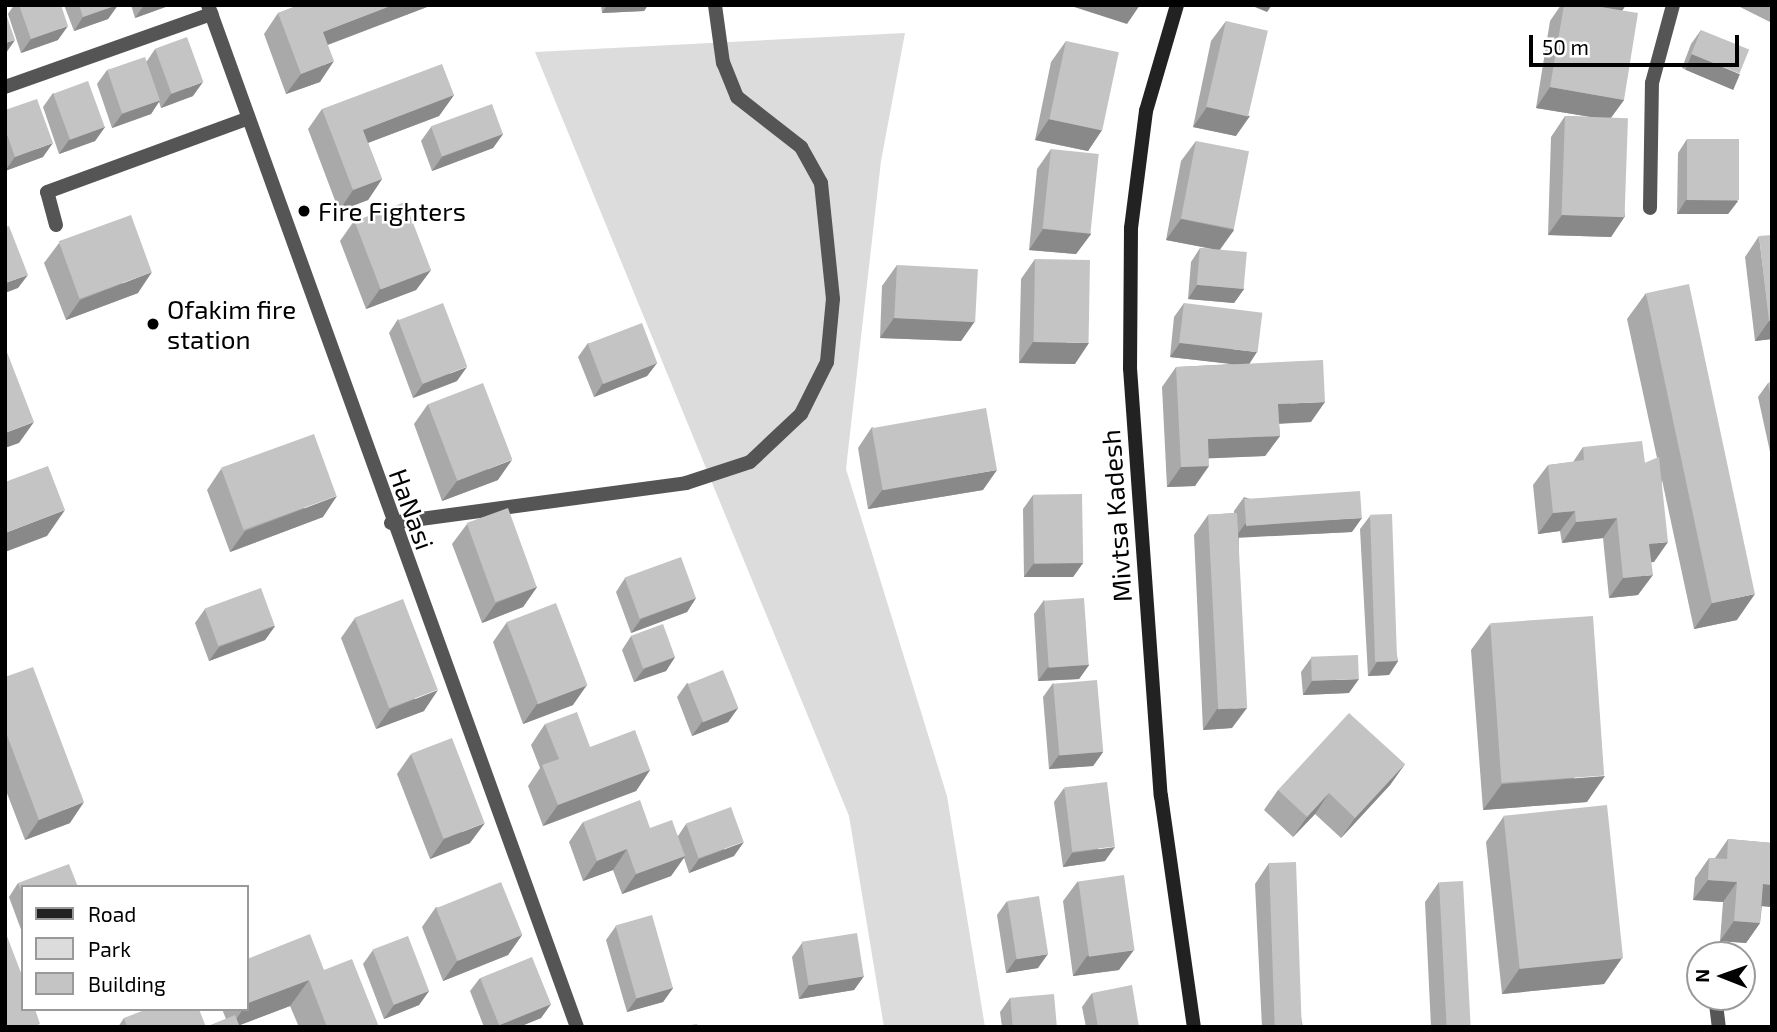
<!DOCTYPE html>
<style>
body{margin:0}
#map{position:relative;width:1777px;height:1032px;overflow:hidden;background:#fff;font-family:"Exo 2",sans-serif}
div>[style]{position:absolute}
.green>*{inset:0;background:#dcdcdc}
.lane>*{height:14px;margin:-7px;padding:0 7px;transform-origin:7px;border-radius:7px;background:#555}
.street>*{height:14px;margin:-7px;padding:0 7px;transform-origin:7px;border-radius:7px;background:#555}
.secondary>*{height:14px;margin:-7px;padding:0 7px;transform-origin:7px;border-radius:7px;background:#222}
.wall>*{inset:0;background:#a9a9a9}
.shaded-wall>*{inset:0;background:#898989;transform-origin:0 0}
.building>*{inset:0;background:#c4c4c4;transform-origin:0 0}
.dots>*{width:19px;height:19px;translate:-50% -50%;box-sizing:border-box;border:4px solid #fff;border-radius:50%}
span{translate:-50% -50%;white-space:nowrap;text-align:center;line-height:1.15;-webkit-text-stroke:5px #fff;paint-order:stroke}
.poi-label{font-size:26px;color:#000}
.left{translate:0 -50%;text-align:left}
.street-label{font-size:26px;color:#000}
.frame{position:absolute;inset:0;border:7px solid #000;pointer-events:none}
.legend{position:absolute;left:21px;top:885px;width:228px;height:126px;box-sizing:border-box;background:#fff;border:2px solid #999;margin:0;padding:9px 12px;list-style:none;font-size:21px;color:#000}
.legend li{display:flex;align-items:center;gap:14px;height:35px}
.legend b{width:35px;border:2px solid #999}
.north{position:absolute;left:1686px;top:941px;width:70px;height:70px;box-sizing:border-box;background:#fff;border:2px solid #999;border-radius:50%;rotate:271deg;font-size:19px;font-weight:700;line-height:28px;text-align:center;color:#000}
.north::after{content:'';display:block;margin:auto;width:24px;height:32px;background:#000;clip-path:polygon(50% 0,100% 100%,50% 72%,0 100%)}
.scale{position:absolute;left:1529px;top:35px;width:210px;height:32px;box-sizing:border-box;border:4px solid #000;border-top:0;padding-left:9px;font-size:21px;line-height:24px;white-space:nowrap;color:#000;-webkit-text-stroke:5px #fff;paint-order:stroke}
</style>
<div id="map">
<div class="green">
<div style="clip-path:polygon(905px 33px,881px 161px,846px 469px,947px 796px,985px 1027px,884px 1027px,849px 816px,535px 52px)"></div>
</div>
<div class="lane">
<div style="left:56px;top:225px;width:34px;rotate:-105deg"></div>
<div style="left:47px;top:192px;width:213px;rotate:-20.1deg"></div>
<div style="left:391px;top:523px;width:298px;rotate:-7.7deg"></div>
<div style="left:686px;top:483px;width:67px;rotate:-18.2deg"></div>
<div style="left:750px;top:462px;width:70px;rotate:-43.3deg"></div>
<div style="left:801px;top:414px;width:58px;rotate:-63.4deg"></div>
<div style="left:827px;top:362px;width:63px;rotate:-84.6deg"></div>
<div style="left:833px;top:299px;width:117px;rotate:-95.9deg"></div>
<div style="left:821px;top:183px;width:41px;rotate:-119.1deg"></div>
<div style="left:801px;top:147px;width:81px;rotate:-142deg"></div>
<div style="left:737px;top:97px;width:37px;rotate:-112deg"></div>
<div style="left:723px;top:63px;width:59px;rotate:-97.9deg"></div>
<div style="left:1716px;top:1004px;width:23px;rotate:83deg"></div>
</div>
<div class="street">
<div style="left:208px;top:5px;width:1087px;rotate:70.15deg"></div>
<div style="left:5px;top:87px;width:219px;rotate:-19.5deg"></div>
<div style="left:1650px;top:208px;width:125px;rotate:-89.1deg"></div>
<div style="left:1652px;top:83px;width:81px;rotate:-74.9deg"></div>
</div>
<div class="secondary">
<div style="left:1177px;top:5px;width:110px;rotate:106.3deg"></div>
<div style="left:1146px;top:111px;width:118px;rotate:97.3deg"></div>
<div style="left:1131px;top:228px;width:140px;rotate:90.4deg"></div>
<div style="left:1130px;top:368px;width:429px;rotate:85.9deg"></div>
<div style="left:1161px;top:796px;width:233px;rotate:81.9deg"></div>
</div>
<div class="wall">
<div style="clip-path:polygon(14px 5px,61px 5px,58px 40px,21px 53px,8px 14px)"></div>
<div style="clip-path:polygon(64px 5px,118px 5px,108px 19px,74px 31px)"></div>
<div style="clip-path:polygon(131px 5px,171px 5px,135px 18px)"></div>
<div style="clip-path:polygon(299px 5px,428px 5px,427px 7px,328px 45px,320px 82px,286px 94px,264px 34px,278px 13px)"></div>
<div style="clip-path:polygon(601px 5px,648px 5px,644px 11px,602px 13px)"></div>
<div style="clip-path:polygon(1561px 5px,1589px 5px,1602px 7px,1594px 5px,1626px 5px,1622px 11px,1624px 100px,1611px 118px,1625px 216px,1611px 237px,1548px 235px,1551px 137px,1565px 116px,1592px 117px,1536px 108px,1550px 21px)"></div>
<div style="clip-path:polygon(1736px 5px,1772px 5px,1772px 23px)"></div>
<div style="clip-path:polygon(1226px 21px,1236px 136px,1193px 127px,1211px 41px)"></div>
<div style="clip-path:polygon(1701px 30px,1730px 88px,1682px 68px,1691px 44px)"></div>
<div style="clip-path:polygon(1066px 41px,1102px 130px,1088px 151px,1035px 140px,1051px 62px)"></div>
<div style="clip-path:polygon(155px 49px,193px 96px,161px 108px,159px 102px,151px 114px,112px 128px,97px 84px,107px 70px,147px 61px)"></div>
<div style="clip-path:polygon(53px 93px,105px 127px,95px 141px,59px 154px,43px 107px)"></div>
<div style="clip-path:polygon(454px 95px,439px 116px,368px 143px,382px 179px,368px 200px,339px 211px,308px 129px,322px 109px)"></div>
<div style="clip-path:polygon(5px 110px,43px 157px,5px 171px)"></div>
<div style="clip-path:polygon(431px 127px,503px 134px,493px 148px,432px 171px,421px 141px)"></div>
<div style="clip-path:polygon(1687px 139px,1738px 201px,1728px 214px,1677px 214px,1678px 153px)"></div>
<div style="clip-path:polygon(1196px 141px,1234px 230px,1220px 250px,1244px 289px,1234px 303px,1188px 299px,1191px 262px,1200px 248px,1212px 249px,1166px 240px,1181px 161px)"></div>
<div style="clip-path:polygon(1051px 149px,1091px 234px,1076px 254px,1029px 250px,1037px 169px)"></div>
<div style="clip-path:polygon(354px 221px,431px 270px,416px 290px,366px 309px,340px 241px)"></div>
<div style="clip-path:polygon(1759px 236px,1772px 339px,1755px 341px,1745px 257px)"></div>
<div style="clip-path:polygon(59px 243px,138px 293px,66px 320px,44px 263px)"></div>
<div style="clip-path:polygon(1035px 259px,1075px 364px,1019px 363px,1021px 279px)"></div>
<div style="clip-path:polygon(897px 265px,975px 321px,961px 341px,880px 338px,882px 286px)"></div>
<div style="clip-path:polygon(1646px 293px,1737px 620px,1694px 629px,1662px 480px,1654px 562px,1651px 562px,1638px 595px,1609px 598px,1603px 538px,1562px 543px,1560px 531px,1538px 534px,1533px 485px,1548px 465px,1573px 462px,1583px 447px,1645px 463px,1657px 458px,1627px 319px)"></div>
<div style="clip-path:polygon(1184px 303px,1311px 422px,1279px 424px,1280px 436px,1265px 456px,1209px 458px,1195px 486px,1167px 487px,1162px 387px,1176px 367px,1234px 364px,1170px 357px,1174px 317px)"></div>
<div style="clip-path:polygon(398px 319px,457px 381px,413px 398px,389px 333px)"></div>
<div style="clip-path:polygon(588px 343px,657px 363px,647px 376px,594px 397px,578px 357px)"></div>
<div style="clip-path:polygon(1772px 382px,1772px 461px,1758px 397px,1768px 383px)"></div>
<div style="clip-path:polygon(428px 404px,498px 480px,442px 501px,414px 424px)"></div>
<div style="clip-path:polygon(872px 427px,983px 490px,868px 509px,858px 448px)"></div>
<div style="clip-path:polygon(221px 469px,323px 517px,230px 552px,207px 490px)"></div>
<div style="clip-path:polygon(1033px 495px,1083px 563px,1073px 577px,1024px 577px,1023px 509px)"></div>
<div style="clip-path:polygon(1244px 497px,1352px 532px,1239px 537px,1232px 728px,1203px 730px,1194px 535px,1208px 515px,1234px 513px,1234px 511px)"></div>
<div style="clip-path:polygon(1370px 516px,1398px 661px,1389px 675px,1368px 676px,1360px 529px)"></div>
<div style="clip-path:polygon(467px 524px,537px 587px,523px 607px,482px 623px,452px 544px)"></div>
<div style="clip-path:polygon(625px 578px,696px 598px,687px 612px,631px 633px,616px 592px)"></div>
<div style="clip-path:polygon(1044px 600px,1089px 665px,1079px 679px,1038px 681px,1034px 614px)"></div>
<div style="clip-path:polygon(205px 609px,275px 626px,265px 640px,209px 661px,195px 623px)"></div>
<div style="clip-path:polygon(355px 618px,424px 711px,376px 729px,341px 638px)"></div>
<div style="clip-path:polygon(507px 622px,573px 705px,523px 724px,493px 642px)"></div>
<div style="clip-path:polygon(1490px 624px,1587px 802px,1483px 810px,1471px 650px)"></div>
<div style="clip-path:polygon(631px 636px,675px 657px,666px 671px,634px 682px,622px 650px)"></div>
<div style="clip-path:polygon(1311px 658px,1349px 693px,1303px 695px,1301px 672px)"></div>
<div style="clip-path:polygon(5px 677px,70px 823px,25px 840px,5px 788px)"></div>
<div style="clip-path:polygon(687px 683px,738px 708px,728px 722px,692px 736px,677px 697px)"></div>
<div style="clip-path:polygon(1053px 683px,1103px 752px,1093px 766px,1049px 769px,1043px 697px)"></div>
<div style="clip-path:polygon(545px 724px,590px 747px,650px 770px,636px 791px,543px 826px,528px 786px,540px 768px,531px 745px)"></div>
<div style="clip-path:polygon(411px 754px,470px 843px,430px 859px,397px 774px)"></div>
<div style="clip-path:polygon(1405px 764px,1390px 785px,1341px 838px,1315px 814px,1293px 837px,1264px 810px,1278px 790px)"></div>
<div style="clip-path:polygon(1064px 788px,1105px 861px,1063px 867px,1054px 802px)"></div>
<div style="clip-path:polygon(1504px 816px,1622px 958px,1604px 984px,1502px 994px,1486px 842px)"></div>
<div style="clip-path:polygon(583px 822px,650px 828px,678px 836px,686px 824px,734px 856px,689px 873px,684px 858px,671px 876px,622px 894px,613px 870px,583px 881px,569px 842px)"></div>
<div style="clip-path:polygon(1728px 839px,1772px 843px,1772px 907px,1762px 906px,1760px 923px,1746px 943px,1720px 941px,1723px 902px,1693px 900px,1695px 878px,1709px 858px,1715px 858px)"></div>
<div style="clip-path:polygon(1269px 863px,1303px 1027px,1262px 1027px,1255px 884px)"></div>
<div style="clip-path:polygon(1078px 881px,1119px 970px,1073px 976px,1063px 901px)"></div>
<div style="clip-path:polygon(1439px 882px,1470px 1027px,1431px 1027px,1425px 902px)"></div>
<div style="clip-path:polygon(18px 883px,23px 887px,23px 935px,9px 897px)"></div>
<div style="clip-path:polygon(1007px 901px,1038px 968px,1006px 973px,997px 915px)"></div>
<div style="clip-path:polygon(436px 907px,522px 935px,508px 955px,443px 981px,422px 927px)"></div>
<div style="clip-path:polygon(616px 926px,673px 988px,663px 1002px,627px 1012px,606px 940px)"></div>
<div style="clip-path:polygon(802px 943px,864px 976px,854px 990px,799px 999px,792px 957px)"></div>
<div style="clip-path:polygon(373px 950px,429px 991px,419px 1005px,384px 1019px,363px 964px)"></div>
<div style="clip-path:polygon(247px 959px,324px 970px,379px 1027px,299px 1027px,290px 1006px,239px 1025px,240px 1027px,118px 1027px,124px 1018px,206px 1027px,226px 1019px,222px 1009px,247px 1009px)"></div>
<div style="clip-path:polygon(480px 978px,551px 1004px,541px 1018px,519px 1027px,484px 1027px,470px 991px)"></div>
<div style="clip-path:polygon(1092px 993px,1139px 1027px,1086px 1027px,1082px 1007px)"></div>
<div style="clip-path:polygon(1010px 998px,1057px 1027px,1002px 1027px,1000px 1012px)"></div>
</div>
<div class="shaded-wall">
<div style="clip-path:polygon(118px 5px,108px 19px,74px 31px,83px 17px)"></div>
<div style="clip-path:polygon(144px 5px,171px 5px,135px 18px)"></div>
<div style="clip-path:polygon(393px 5px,428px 5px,427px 7px,308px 52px,323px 32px)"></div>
<div style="clip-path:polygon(607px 5px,648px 5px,644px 11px,602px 13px)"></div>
<div style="clip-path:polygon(1068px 5px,1140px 5px,1127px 24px)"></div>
<div style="clip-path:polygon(1250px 5px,1272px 5px,1267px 12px)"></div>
<div style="clip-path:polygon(1594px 5px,1626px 5px,1621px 12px)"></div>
<div style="clip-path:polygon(68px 26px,58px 40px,21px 53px,31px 39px)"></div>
<div style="clip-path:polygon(15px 40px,6px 53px,5px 54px,5px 43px)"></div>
<div style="left:1692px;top:54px;width:52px;height:17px;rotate:23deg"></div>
<div style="clip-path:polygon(334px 61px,320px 82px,286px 94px,301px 74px)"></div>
<div style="clip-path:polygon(203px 82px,193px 96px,161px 108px,171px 94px)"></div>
<div style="clip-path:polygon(1550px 87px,1624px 100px,1609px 120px,1536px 108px)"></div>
<div style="clip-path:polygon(454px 95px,439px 116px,349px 150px,363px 130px)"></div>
<div style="clip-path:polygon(160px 100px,151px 114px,112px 128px,122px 114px)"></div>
<div style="clip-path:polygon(1207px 107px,1250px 116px,1236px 136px,1193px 127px)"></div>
<div style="clip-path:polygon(1049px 119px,1102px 130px,1088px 151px,1035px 140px)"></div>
<div style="clip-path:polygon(105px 127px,95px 141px,59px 154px,69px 140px)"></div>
<div style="clip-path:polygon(503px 134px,493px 148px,432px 171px,442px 157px)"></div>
<div style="clip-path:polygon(53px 143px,43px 157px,5px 171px,15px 157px)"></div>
<div style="clip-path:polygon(382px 179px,368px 200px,339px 211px,353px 190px)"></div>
<div style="clip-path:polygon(1686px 200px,1738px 201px,1728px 214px,1677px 214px)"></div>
<div style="clip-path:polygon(1562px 215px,1625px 216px,1611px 237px,1548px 235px)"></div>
<div style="clip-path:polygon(1181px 219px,1234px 230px,1219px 250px,1166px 240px)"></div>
<div style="clip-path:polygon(1043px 229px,1091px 234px,1076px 254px,1029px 250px)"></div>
<div style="clip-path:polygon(431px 270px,416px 290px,366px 309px,380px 289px)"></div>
<div style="clip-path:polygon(152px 272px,138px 293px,66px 320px,80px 300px)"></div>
<div style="clip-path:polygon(28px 275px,18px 288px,5px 293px,5px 283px)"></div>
<div style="clip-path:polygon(1197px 285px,1244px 289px,1234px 303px,1188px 299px)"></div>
<div style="clip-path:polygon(894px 318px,975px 321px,961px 341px,880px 338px)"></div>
<div style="clip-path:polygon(1769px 321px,1772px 321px,1772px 339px,1755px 341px)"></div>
<div style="clip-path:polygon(1033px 342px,1089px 343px,1075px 364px,1019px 363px)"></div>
<div style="clip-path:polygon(1180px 343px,1257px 352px,1248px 366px,1170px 357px)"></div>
<div style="clip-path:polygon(657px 363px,647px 376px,594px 397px,603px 383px)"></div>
<div style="clip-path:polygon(467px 367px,457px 381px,413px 398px,423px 384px)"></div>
<div style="clip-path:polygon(1325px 402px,1311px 422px,1264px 424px,1278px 404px)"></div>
<div style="clip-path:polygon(34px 422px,19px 443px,5px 448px,5px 433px)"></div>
<div style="clip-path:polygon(1280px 436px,1265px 456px,1194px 459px,1208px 439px)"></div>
<div style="clip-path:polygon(512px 460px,498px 480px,442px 501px,457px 481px)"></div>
<div style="clip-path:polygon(1209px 466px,1195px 486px,1167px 487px,1181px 467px)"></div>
<div style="clip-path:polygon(997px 470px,983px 490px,868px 509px,883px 489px)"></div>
<div style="clip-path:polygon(337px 496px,323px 517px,230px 552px,245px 531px)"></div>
<div style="clip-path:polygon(65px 510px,47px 536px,5px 552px,5px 533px)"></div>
<div style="clip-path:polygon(1575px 511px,1560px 531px,1538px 534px,1553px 513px)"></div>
<div style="clip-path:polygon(1362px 518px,1352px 532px,1235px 538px,1245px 524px)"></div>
<div style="clip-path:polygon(1617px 518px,1603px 538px,1562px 543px,1576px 522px)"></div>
<div style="clip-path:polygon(1668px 542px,1654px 562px,1635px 564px,1649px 544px)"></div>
<div style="clip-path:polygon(1034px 563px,1083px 563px,1073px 577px,1024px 577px)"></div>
<div style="clip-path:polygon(1653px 575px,1638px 595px,1609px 598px,1623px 578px)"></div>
<div style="clip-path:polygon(537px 587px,523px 607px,482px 623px,496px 603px)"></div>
<div style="clip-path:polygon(1755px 594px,1737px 620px,1694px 629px,1712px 603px)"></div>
<div style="clip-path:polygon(696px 598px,687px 612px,631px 633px,641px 619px)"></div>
<div style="clip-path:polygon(275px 626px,265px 640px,209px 661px,219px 647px)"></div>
<div style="clip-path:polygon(675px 657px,666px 671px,634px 682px,644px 669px)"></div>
<div style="clip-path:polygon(1398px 661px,1389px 675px,1368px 676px,1377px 662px)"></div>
<div style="clip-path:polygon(1089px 665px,1079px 679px,1038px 681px,1048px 667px)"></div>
<div style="clip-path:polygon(1359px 679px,1349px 693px,1303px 695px,1312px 681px)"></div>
<div style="clip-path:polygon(587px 685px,573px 705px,523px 724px,537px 704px)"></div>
<div style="clip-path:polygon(438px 690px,424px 711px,376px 729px,390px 709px)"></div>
<div style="clip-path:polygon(738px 708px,728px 722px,692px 736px,702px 722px)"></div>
<div style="clip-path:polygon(1247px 708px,1232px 728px,1203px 730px,1217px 709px)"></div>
<div style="clip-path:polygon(1103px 752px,1093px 766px,1049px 769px,1059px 755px)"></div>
<div style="clip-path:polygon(1405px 764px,1390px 785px,1341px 838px,1355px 818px)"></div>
<div style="clip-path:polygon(650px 770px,636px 791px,543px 826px,558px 805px)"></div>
<div style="clip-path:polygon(1605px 776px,1587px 802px,1483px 810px,1502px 784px)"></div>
<div style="clip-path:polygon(1329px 793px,1315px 814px,1293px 837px,1307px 817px)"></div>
<div style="clip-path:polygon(84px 802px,70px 823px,25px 840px,39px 820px)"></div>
<div style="clip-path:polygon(485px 823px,470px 843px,430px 859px,444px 839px)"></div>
<div style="clip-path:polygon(744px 842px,734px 856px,689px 873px,699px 859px)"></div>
<div style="clip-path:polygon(1115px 847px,1105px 861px,1063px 867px,1072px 853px)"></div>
<div style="clip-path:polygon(627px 849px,613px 870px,583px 881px,597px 861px)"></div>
<div style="clip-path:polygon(685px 856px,671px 876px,622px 894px,636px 874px)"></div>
<div style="clip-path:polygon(1708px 880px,1737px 882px,1723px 902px,1693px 900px)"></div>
<div style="clip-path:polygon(1763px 884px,1772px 885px,1772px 907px,1749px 905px)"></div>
<div style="clip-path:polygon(1734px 921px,1760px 923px,1746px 943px,1720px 941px)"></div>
<div style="clip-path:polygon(522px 935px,508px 955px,443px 981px,457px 961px)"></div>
<div style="clip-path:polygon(1134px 950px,1119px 970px,1073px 976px,1087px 956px)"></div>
<div style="clip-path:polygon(1048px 954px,1038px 968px,1006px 973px,1016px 959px)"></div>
<div style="clip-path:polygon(1622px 958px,1604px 984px,1502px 994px,1520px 968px)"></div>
<div style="clip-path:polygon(864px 976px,854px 990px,799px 999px,809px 985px)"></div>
<div style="clip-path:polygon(309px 980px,290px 1006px,235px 1027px,231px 1027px,243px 1009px,247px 1009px,248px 1003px)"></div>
<div style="clip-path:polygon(673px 988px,663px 1002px,627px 1012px,637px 998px)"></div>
<div style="clip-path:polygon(429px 991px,419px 1005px,384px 1019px,394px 1005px)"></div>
<div style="clip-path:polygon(551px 1004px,541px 1018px,519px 1027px,497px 1027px,498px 1025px)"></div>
</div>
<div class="building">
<div style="clip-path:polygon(19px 5px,61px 5px,68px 26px,31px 39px)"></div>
<div style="clip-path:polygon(79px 5px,117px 5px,83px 17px)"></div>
<div style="clip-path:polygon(299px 5px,393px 5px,323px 32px,334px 61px,301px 74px,278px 13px)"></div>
<div style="clip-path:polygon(1564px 5px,1589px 5px,1638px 13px,1624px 100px,1550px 87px)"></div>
<div style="clip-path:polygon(5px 11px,15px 40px,5px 43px)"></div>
<div style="left:1226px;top:21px;width:43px;height:88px;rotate:13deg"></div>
<div style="left:1701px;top:30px;width:52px;height:26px;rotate:22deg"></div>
<div style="left:187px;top:37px;width:48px;height:34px;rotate:70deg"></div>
<div style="left:1066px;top:41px;width:54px;height:80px;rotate:12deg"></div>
<div style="left:145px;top:57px;width:46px;height:40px;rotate:71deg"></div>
<div style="clip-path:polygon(442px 64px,454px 95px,363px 130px,382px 179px,353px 190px,322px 109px)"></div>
<div style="left:88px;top:81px;width:49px;height:37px;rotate:70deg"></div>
<div style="clip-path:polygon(37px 99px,53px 143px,15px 157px,5px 129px,5px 110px)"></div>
<div style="left:492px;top:104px;width:32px;height:65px;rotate:70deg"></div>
<div style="left:1565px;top:116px;width:63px;height:99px;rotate:2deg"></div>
<div style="left:1687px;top:139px;width:52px;height:61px"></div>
<div style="left:1196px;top:141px;width:54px;height:79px;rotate:11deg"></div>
<div style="left:1051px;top:149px;width:48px;height:80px;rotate:6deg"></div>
<div style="left:405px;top:202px;width:73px;height:54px;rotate:69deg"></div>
<div style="left:131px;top:215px;width:61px;height:77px;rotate:70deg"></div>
<div style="clip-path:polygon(9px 226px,28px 275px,5px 283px,5px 227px)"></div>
<div style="clip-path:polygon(1772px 235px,1772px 321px,1769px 321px,1759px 236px)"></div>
<div style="left:1200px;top:248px;width:47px;height:37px;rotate:5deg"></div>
<div style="left:1035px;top:259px;width:55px;height:83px;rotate:1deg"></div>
<div style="left:897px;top:265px;width:81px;height:53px;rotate:3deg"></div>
<div style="left:1689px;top:284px;width:317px;height:44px;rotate:78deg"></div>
<div style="left:443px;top:303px;width:68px;height:48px;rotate:69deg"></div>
<div style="left:1184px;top:303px;width:79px;height:40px;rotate:7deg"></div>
<div style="left:642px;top:323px;width:43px;height:58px;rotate:69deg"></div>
<div style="clip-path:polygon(5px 347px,34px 422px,5px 433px)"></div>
<div style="clip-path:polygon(1323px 360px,1325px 402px,1278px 404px,1280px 436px,1208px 439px,1209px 466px,1181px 467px,1176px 367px)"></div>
<div style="clip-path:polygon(1772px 382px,1772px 401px,1768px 383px)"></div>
<div style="left:483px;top:383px;width:82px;height:59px;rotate:69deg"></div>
<div style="left:986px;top:408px;width:63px;height:116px;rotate:80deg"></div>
<div style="left:314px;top:434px;width:66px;height:99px;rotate:70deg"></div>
<div style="clip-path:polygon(1642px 441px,1645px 463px,1659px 457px,1668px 542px,1649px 544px,1653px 575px,1623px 578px,1617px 518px,1576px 522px,1575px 511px,1553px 513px,1548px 465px,1584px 460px,1583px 447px)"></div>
<div style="clip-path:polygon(48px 466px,65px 510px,5px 533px,5px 482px)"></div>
<div style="left:1360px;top:491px;width:27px;height:116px;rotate:86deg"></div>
<div style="left:1082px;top:494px;width:69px;height:49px;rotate:89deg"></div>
<div style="left:508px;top:508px;width:84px;height:44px;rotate:70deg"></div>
<div style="left:1237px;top:513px;width:195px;height:29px;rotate:87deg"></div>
<div style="left:1392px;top:514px;width:147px;height:22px;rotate:88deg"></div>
<div style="left:681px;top:557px;width:44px;height:60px;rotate:70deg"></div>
<div style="left:261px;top:588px;width:40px;height:60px;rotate:70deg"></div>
<div style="left:1084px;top:598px;width:67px;height:40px;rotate:86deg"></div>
<div style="left:403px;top:599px;width:97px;height:52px;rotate:69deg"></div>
<div style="left:556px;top:603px;width:88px;height:53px;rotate:69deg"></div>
<div style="left:1593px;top:616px;width:160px;height:103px;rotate:86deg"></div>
<div style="left:663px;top:624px;width:35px;height:34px;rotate:70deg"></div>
<div style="left:1358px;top:655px;width:24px;height:47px;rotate:88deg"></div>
<div style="clip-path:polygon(33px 667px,84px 802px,39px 820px,5px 730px,5px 677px)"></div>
<div style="left:723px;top:670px;width:41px;height:38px;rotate:68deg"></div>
<div style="left:1097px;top:680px;width:72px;height:44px;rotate:85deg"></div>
<div style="clip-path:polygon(577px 712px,590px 747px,635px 730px,650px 770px,558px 805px,542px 765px,559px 759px,545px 724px)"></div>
<div style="clip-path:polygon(1349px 713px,1405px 764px,1355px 818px,1329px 793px,1307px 817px,1278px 790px)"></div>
<div style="left:452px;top:738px;width:91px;height:44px;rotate:69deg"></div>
<div style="left:1107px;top:782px;width:65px;height:43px;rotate:83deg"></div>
<div style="clip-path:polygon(640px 800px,650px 828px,672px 820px,685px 856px,636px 874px,627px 849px,597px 861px,583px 822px)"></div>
<div style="left:1607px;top:805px;width:154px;height:104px;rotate:84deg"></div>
<div style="left:731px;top:807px;width:37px;height:48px;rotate:70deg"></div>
<div style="clip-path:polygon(1728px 839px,1772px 843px,1772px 885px,1763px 884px,1760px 923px,1734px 921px,1737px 882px,1708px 880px,1709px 858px,1727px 859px)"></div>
<div style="left:1296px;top:862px;width:165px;height:27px;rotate:88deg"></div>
<div style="clip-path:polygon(69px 864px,78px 887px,23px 887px,23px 895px,18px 883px)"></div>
<div style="left:1124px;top:875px;width:76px;height:46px;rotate:82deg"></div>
<div style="left:1463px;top:881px;width:146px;height:24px;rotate:87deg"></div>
<div style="left:501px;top:882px;width:57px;height:70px;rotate:68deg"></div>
<div style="left:1039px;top:896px;width:59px;height:32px;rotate:81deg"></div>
<div style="left:652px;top:915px;width:76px;height:38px;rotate:74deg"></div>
<div style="clip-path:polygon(5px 931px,23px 978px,23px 1009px,35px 1009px,40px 1024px,33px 1027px,5px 1027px)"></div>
<div style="left:857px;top:933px;width:44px;height:56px;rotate:81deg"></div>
<div style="clip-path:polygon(310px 934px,324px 970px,352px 959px,379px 1027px,327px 1027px,309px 980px,248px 1003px,247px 1000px,247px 959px)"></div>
<div style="left:408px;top:936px;width:59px;height:38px;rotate:69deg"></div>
<div style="left:532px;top:957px;width:51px;height:56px;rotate:68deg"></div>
<div style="clip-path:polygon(1132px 985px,1139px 1027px,1098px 1027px,1092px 993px)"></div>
<div style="left:1054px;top:994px;width:33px;height:44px;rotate:85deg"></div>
<div style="clip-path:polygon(147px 1009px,199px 1009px,206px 1027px,235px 1015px,240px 1027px,127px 1027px,124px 1018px)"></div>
<div style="clip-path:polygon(697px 1024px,698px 1027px,678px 1027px)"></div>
</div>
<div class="dots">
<div style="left:304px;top:211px;background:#000"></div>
<div style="left:153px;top:324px;background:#000"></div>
</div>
<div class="poi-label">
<span class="left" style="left:318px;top:211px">Fire Fighters</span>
<span class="left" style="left:167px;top:324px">Ofakim fire<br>station</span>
</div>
<div class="street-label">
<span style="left:412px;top:509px;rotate:70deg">HaNasi</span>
<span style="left:1116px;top:516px;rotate:-94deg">Mivtsa Kadesh</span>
</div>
<div class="frame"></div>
<ul class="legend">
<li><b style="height:9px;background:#222"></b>Road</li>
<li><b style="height:19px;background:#dcdcdc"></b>Park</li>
<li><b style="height:19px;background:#c4c4c4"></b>Building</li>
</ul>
<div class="north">N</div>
<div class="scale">50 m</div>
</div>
